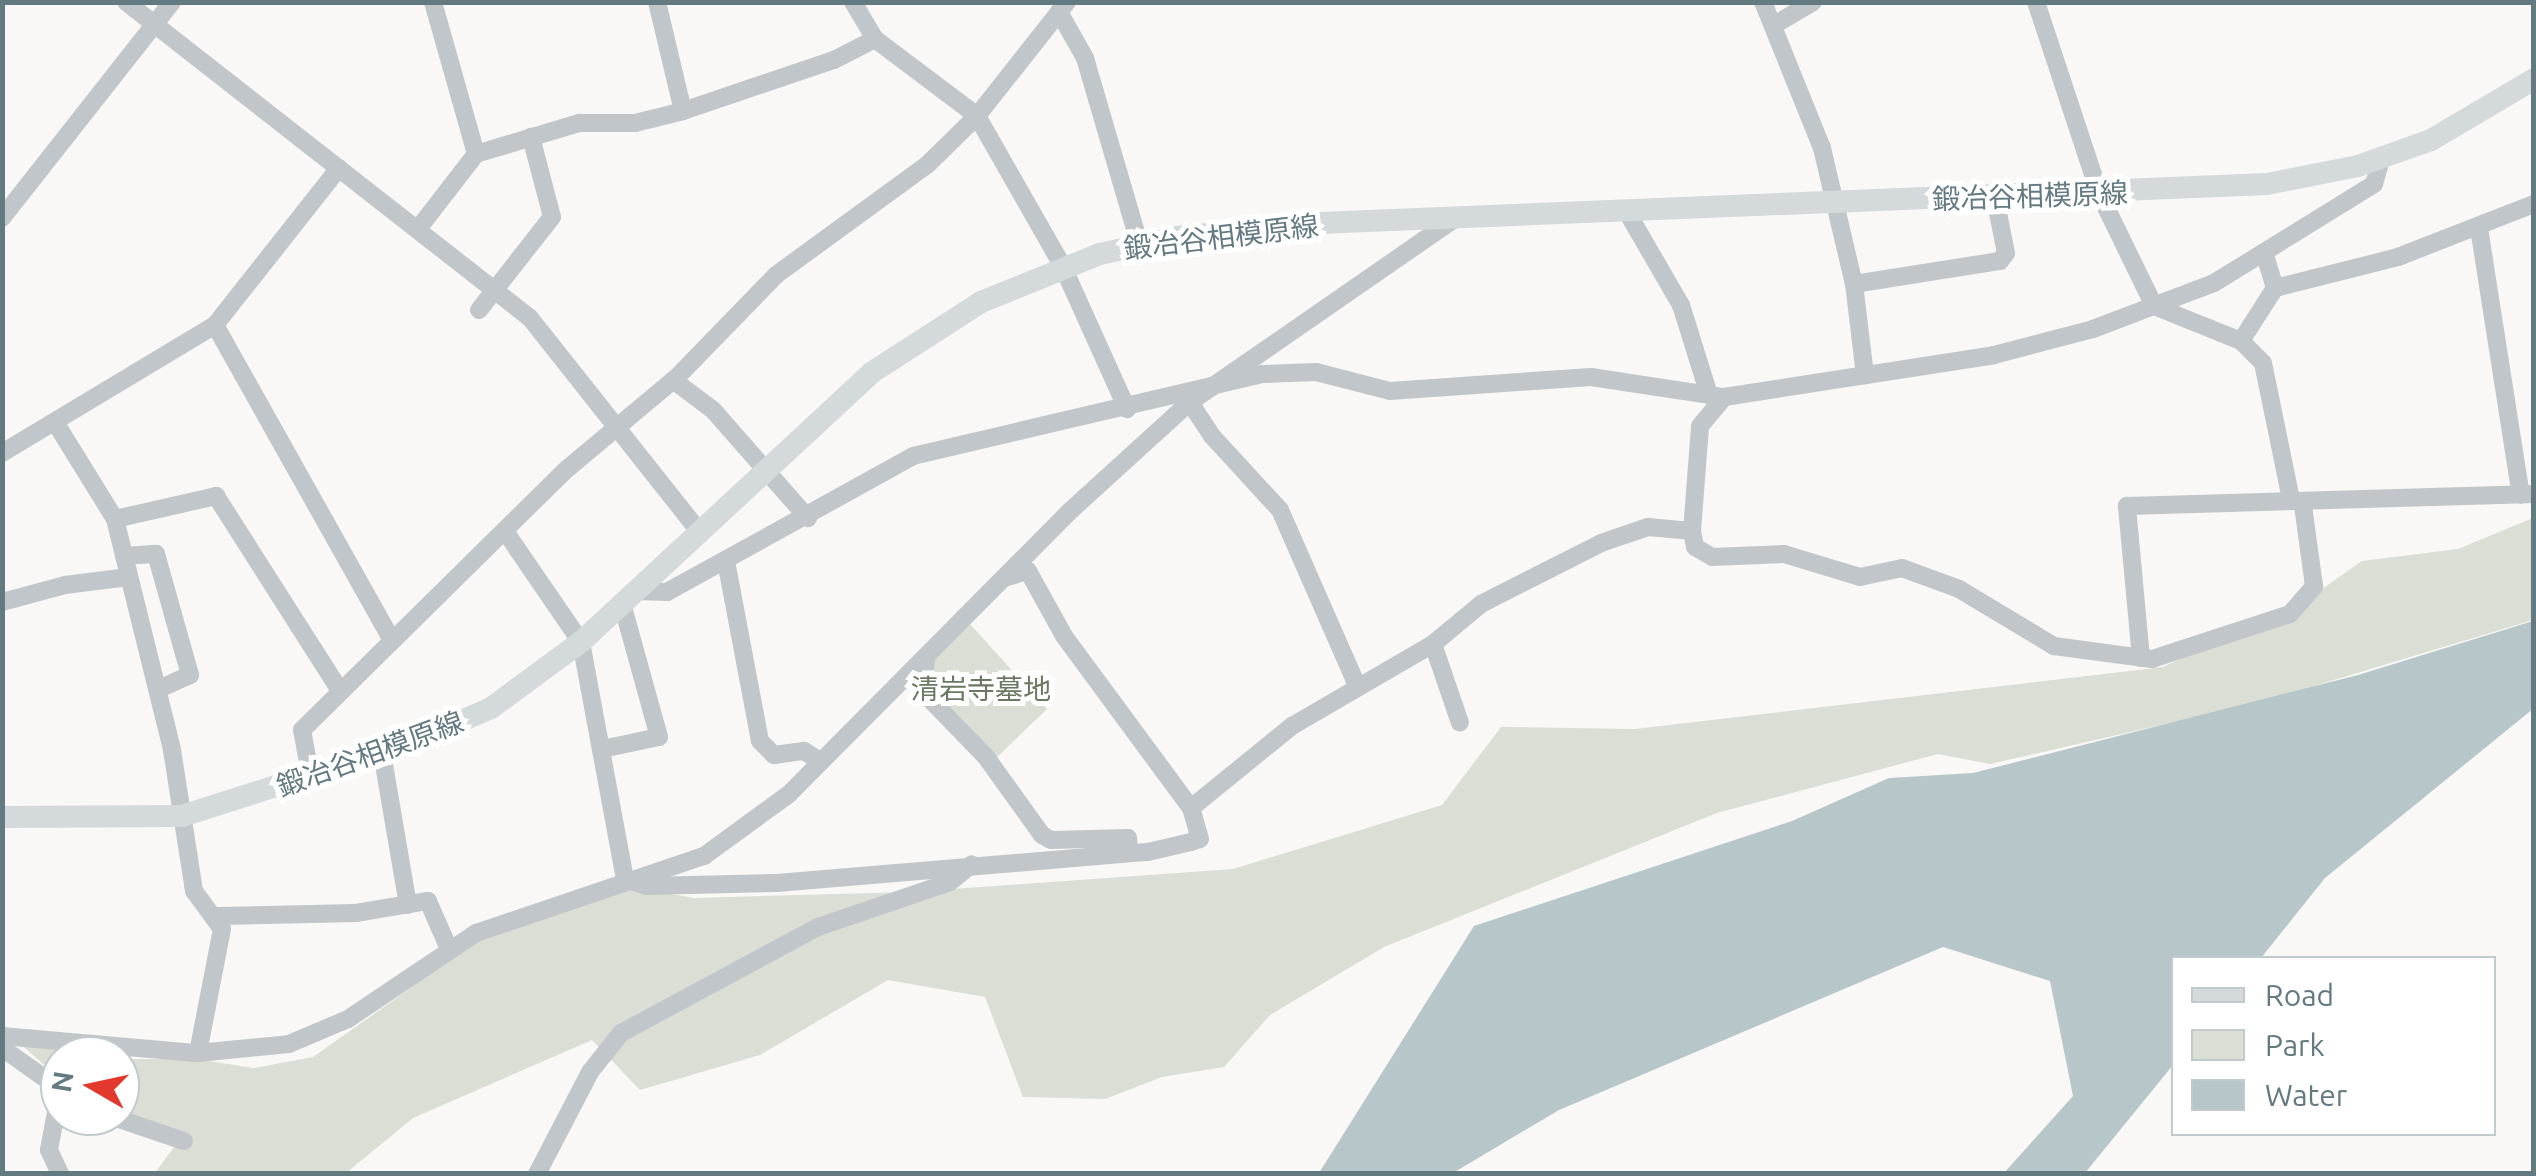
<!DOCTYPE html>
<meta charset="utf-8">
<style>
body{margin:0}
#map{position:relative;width:2536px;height:1176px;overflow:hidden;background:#f9f8f6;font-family:Ubuntu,"Noto Sans JP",sans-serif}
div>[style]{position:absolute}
.green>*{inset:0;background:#daded5}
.water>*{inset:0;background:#b7c7c9}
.minor>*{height:18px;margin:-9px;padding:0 9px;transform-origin:9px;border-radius:9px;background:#c0c6c9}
.major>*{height:22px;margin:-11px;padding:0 11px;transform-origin:11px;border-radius:11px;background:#d4d9dc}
span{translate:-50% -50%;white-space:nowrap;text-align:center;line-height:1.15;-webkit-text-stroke:10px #fff;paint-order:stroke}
.street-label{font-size:28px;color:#647a81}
.park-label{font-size:28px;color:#6b7963}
.frame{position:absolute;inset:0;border:5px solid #647a81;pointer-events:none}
.legend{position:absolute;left:2171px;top:956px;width:325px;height:180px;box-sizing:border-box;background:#fff;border:2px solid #c1cacd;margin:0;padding:12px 18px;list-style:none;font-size:30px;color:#647a81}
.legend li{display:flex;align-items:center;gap:20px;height:50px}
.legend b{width:50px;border:2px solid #c1cacd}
.north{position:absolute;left:40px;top:1036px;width:100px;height:100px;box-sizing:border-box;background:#fff;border:2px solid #c1cacd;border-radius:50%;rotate:279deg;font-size:28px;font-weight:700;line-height:40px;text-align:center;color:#647a81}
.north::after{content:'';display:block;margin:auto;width:35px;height:45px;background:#e2382d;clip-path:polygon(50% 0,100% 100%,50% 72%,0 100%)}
</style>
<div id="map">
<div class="green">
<div style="clip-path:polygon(2533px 518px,2533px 620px,2261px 702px,1990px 764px,1938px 754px,1717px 813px,1384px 947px,1270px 1015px,1224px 1067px,1162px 1077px,1105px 1099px,1023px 1097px,985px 997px,888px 980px,760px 1055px,640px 1090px,592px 1040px,413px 1118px,346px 1173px,155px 1173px,175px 1146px,120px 1116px,120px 1059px,196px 1059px,254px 1068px,313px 1057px,415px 985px,455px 949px,626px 886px,694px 898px,911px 892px,1233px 869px,1442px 805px,1501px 727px,1635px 729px,2163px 667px,2312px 596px,2362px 561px,2458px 549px)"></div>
<div style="clip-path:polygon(970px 624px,1047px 709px,994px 760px,929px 692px,927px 679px,935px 658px)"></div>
<div style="clip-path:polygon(17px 1041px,101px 1056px,60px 1056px,60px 1079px)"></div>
</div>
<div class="water">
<div style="clip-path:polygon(2533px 621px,2533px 709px,2325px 878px,2261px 958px,2174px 958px,2173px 1065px,2085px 1173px,2004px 1173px,2073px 1096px,2050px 981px,1943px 947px,1559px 1110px,1453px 1173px,1319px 1173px,1474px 926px,1792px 821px,1889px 778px,1973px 773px,2358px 675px)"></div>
</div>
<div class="minor">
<div style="left:126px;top:2px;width:513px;rotate:38.03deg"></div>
<div style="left:530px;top:318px;width:272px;rotate:51.6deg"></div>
<div style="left:433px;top:2px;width:158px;rotate:74.2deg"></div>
<div style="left:657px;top:2px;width:112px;rotate:76.6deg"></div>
<div style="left:853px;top:2px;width:43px;rotate:59.3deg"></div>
<div style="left:875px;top:39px;width:128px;rotate:37deg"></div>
<div style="left:977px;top:116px;width:174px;rotate:60.3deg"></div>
<div style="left:1063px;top:267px;width:156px;rotate:65.7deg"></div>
<div style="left:1763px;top:2px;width:157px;rotate:68deg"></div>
<div style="left:1822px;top:148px;width:140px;rotate:76.8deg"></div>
<div style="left:1854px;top:284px;width:92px;rotate:83.1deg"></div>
<div style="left:2036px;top:2px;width:201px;rotate:71.7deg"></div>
<div style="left:2099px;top:193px;width:126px;rotate:64deg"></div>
<div style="left:2154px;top:306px;width:94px;rotate:21.9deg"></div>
<div style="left:2241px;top:341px;width:31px;rotate:45deg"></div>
<div style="left:2263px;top:363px;width:140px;rotate:78.4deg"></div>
<div style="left:1059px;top:12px;width:53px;rotate:60.5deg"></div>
<div style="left:1085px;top:58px;width:193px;rotate:73.7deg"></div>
<div style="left:1776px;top:24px;width:43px;rotate:-30.7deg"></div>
<div style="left:1627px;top:212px;width:108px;rotate:59.9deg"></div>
<div style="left:1681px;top:305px;width:94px;rotate:72.7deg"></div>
<div style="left:2px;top:218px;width:275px;rotate:-51.8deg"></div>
<div style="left:2479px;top:228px;width:270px;rotate:81.1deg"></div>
<div style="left:418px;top:229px;width:95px;rotate:-52.3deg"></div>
<div style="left:476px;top:154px;width:108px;rotate:-16.8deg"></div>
<div style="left:579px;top:123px;width:56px"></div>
<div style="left:635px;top:123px;width:49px;rotate:-14deg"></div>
<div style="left:683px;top:111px;width:159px;rotate:-18.7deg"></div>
<div style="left:834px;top:60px;width:46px;rotate:-27.1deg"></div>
<div style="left:1854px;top:284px;width:148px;rotate:-9deg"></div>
<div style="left:2000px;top:261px;width:10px;rotate:-53deg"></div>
<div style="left:2006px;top:253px;width:56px;rotate:-101.3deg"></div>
<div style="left:2275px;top:288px;width:127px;rotate:-14.1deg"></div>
<div style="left:2398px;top:257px;width:146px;rotate:-21.3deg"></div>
<div style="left:479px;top:310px;width:118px;rotate:-51.9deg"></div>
<div style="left:552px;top:217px;width:83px;rotate:-104.7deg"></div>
<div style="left:215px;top:325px;width:360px;rotate:60.7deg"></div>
<div style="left:2241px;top:341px;width:63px;rotate:-57.3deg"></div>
<div style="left:2275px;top:288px;width:37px;rotate:-107deg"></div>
<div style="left:673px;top:380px;width:50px;rotate:36.9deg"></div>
<div style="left:713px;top:410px;width:144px;rotate:48.7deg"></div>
<div style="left:1185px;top:395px;width:49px;rotate:56.6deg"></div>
<div style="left:1212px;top:436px;width:100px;rotate:47.4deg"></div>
<div style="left:1280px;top:510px;width:191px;rotate:66.3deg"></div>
<div style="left:55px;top:422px;width:114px;rotate:58.3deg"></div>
<div style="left:115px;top:519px;width:238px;rotate:76.1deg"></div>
<div style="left:172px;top:750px;width:143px;rotate:81.1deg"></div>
<div style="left:194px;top:891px;width:47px;rotate:53.6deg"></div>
<div style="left:222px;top:929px;width:126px;rotate:101deg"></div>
<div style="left:2px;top:453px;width:249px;rotate:-31deg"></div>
<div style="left:215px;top:325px;width:200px;rotate:-51.7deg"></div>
<div style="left:115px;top:519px;width:104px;rotate:-12.8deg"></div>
<div style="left:216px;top:496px;width:231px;rotate:57.5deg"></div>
<div style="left:1692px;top:531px;width:105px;rotate:-85.6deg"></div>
<div style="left:1700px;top:426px;width:38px;rotate:-50deg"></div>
<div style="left:507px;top:534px;width:131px;rotate:55.6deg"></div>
<div style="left:581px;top:642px;width:241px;rotate:79.5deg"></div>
<div style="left:124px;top:556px;width:32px;rotate:-4deg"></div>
<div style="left:156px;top:554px;width:126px;rotate:74.3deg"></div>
<div style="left:190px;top:675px;width:35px;rotate:156deg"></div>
<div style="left:726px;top:561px;width:183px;rotate:79.3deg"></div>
<div style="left:760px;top:741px;width:20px;rotate:45deg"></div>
<div style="left:774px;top:755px;width:30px;rotate:-8deg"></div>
<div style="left:804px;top:751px;width:19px;rotate:32deg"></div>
<div style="left:1007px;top:577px;width:22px;rotate:-16deg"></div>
<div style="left:1028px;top:571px;width:74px;rotate:61deg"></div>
<div style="left:1064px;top:636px;width:214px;rotate:53.6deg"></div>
<div style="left:636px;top:591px;width:31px;rotate:2deg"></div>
<div style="left:667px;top:592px;width:281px;rotate:-28.9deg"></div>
<div style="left:913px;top:456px;width:359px;rotate:-13.2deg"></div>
<div style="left:1263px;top:374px;width:53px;rotate:-2.2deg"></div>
<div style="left:1316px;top:372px;width:76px;rotate:14.4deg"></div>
<div style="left:1390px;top:391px;width:201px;rotate:-4deg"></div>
<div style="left:1591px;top:377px;width:134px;rotate:8.6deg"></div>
<div style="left:1724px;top:397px;width:273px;rotate:-8.8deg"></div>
<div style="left:1994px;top:355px;width:102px;rotate:-14.7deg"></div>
<div style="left:2093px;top:329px;width:129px;rotate:-20.8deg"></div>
<div style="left:2214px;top:283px;width:188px;rotate:-31.7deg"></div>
<div style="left:2374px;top:184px;width:26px;rotate:-74deg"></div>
<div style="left:2px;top:602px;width:65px;rotate:-15.1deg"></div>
<div style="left:65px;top:585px;width:64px;rotate:-7.2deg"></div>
<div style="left:1433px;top:644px;width:83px;rotate:71.1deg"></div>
<div style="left:2141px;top:658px;width:153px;rotate:-95.3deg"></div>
<div style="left:2127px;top:506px;width:407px;rotate:-1.7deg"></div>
<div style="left:926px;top:661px;width:30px;rotate:98deg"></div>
<div style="left:922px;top:691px;width:92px;rotate:45.9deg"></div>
<div style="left:986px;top:757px;width:96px;rotate:54.3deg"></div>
<div style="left:1042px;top:835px;width:10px;rotate:29deg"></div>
<div style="left:1051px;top:840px;width:77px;rotate:-1.5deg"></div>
<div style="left:1128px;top:838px;width:12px;rotate:85deg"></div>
<div style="left:602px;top:749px;width:58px;rotate:-11.9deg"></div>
<div style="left:659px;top:737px;width:138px;rotate:-105.5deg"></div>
<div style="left:382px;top:753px;width:154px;rotate:80.3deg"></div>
<div style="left:311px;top:778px;width:49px;rotate:-100.6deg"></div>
<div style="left:302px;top:730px;width:372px;rotate:-44.6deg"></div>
<div style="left:567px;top:469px;width:142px;rotate:-39.9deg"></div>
<div style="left:676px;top:378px;width:144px;rotate:-45.8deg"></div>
<div style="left:776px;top:275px;width:188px;rotate:-36.1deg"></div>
<div style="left:928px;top:164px;width:69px;rotate:-44.4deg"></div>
<div style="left:977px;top:116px;width:145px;rotate:-51.7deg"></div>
<div style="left:625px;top:879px;width:22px;rotate:18deg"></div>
<div style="left:646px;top:886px;width:131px;rotate:-1.3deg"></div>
<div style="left:777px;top:883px;width:372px;rotate:-4.8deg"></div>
<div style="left:1148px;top:852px;width:44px;rotate:-13.1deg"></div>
<div style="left:1191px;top:842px;width:9px;rotate:-18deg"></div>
<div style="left:1200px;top:839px;width:32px;rotate:-106deg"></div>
<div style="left:1191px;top:808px;width:130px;rotate:-39.1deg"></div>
<div style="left:1292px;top:726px;width:163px;rotate:-30.2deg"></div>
<div style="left:1433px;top:644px;width:62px;rotate:-39.8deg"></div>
<div style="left:1481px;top:604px;width:135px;rotate:-26.9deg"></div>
<div style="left:1601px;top:543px;width:50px;rotate:-18.8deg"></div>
<div style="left:1648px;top:527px;width:44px;rotate:5.2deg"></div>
<div style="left:1692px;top:531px;width:16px;rotate:79deg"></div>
<div style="left:1695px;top:547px;width:20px;rotate:30deg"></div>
<div style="left:1712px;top:557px;width:72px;rotate:-2.4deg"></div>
<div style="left:1784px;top:554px;width:79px;rotate:16.8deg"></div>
<div style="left:1860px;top:577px;width:43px;rotate:-12.1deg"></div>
<div style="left:1902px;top:568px;width:61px;rotate:20.2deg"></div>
<div style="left:1959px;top:589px;width:111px;rotate:31deg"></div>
<div style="left:2054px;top:646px;width:99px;rotate:7.6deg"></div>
<div style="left:2152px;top:659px;width:145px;rotate:-18.1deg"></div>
<div style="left:2290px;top:614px;width:37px;rotate:-49deg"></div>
<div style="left:2314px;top:586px;width:81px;rotate:-97.8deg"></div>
<div style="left:218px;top:916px;width:138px;rotate:-1.2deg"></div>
<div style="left:356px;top:913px;width:73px;rotate:-9.5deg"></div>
<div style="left:428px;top:901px;width:52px;rotate:66.4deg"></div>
<div style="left:2px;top:1036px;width:197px;rotate:5deg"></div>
<div style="left:198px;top:1053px;width:91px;rotate:-5.6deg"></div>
<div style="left:289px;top:1044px;width:64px;rotate:-23deg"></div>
<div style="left:348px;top:1019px;width:154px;rotate:-33.9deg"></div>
<div style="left:476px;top:933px;width:241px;rotate:-18.7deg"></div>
<div style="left:704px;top:856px;width:105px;rotate:-36.1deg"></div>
<div style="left:789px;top:794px;width:397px;rotate:-45.2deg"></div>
<div style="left:1069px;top:512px;width:164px;rotate:-42.3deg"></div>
<div style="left:1190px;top:402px;width:325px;rotate:-34.7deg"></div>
<div style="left:2px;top:1048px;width:71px;rotate:35.3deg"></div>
<div style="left:60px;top:1091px;width:60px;rotate:100.6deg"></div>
<div style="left:49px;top:1150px;width:26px;rotate:65deg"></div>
<div style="left:110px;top:1116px;width:78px;rotate:18.7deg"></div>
<div style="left:537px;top:1174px;width:115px;rotate:-62.5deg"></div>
<div style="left:590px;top:1072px;width:50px;rotate:-51.5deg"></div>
<div style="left:621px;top:1033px;width:224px;rotate:-28.3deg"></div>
<div style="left:818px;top:927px;width:139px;rotate:-18.8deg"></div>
<div style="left:950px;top:882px;width:28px;rotate:-39deg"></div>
</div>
<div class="major">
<div style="left:2px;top:817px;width:180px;rotate:-0.3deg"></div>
<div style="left:182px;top:816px;width:237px;rotate:-17.7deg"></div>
<div style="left:408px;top:744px;width:90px;rotate:-23.4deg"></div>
<div style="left:491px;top:708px;width:112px;rotate:-36.3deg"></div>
<div style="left:581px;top:642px;width:396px;rotate:-42.8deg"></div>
<div style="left:871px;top:373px;width:131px;rotate:-32.8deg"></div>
<div style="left:981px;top:302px;width:128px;rotate:-22deg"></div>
<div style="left:1100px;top:254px;width:80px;rotate:-12.3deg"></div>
<div style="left:1178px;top:237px;width:143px;rotate:-5.6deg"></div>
<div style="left:1320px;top:223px;width:948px;rotate:-2.36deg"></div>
<div style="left:2267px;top:184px;width:93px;rotate:-11.2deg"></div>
<div style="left:2358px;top:166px;width:77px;rotate:-19.6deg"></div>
<div style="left:2431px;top:140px;width:120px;rotate:-30.6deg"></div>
</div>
<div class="street-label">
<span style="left:2030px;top:196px;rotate:-2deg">鍛冶谷相模原線</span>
<span style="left:1221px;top:237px;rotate:-7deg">鍛冶谷相模原線</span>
<span style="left:370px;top:754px;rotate:-20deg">鍛冶谷相模原線</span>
</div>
<div class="park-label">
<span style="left:981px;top:689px">清岩寺墓地</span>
</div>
<div class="frame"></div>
<ul class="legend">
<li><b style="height:12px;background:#d4d9dc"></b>Road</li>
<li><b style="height:28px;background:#daded5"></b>Park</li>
<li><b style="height:28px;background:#b7c7c9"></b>Water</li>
</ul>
<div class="north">N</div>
</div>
